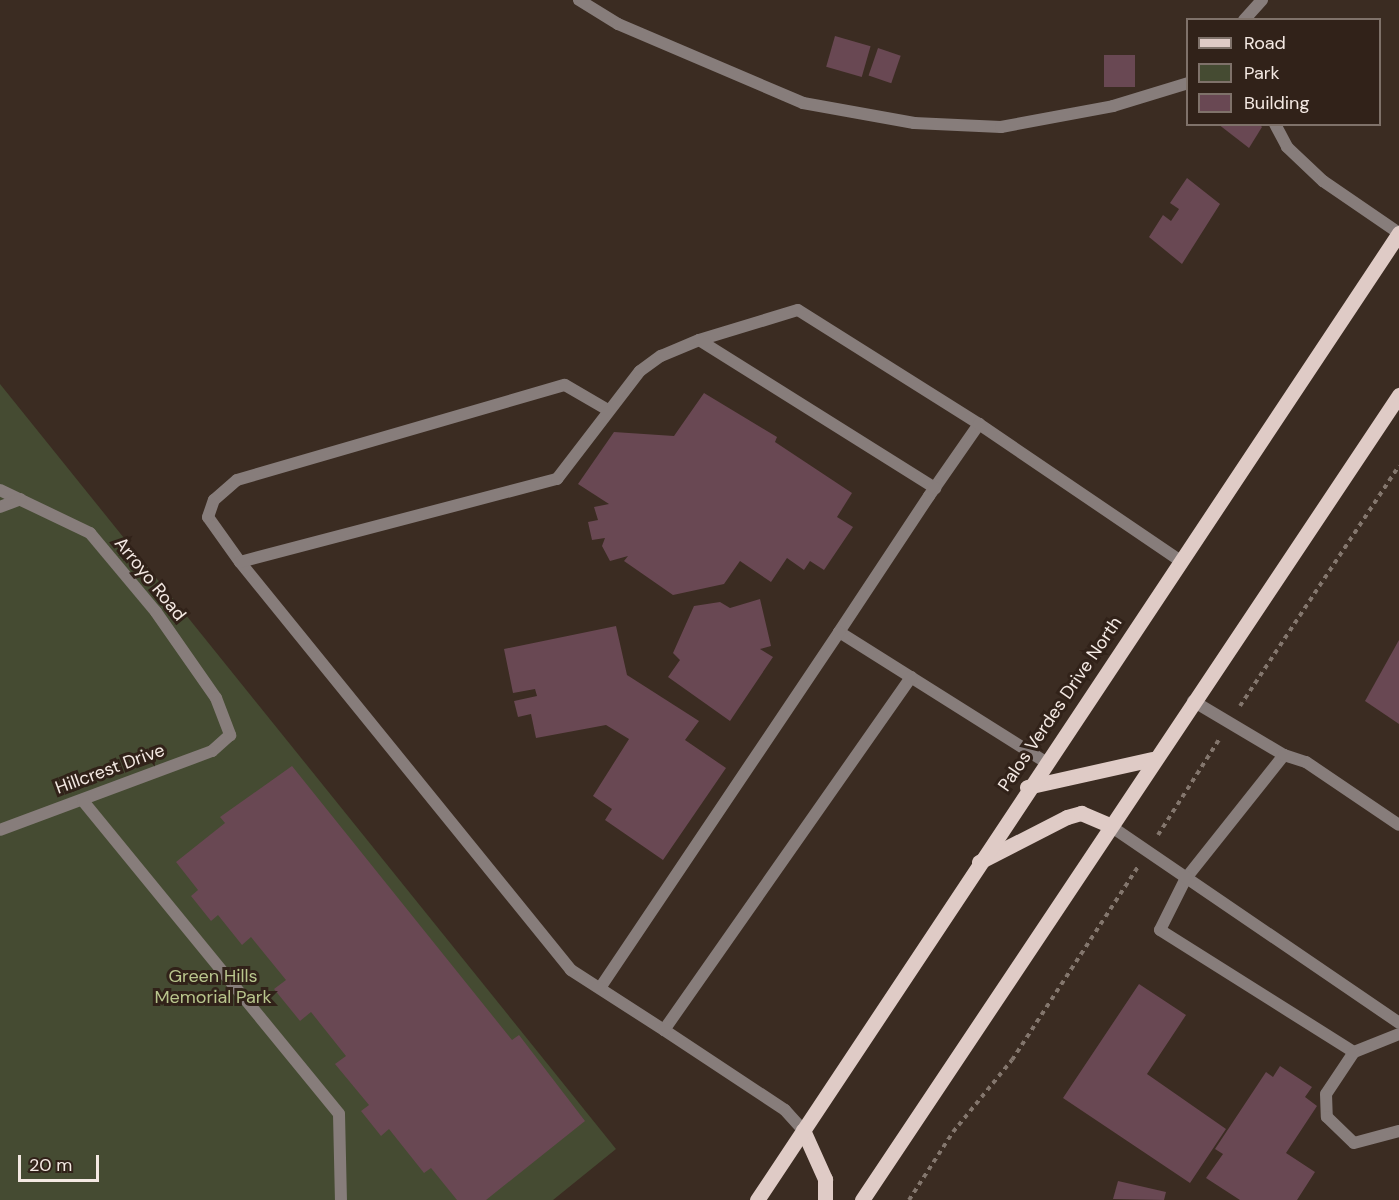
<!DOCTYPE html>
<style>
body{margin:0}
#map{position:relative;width:1399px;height:1200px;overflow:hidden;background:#3b2c22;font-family:"DM Sans",sans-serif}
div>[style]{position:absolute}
.green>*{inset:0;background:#454b32}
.building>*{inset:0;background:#694853;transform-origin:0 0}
.path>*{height:4px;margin-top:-2px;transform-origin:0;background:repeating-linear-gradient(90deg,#83766d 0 4.5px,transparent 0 9px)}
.service>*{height:12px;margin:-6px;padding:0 6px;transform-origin:6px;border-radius:6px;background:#877d7b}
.primary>*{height:15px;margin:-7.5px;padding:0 7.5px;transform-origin:7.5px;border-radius:7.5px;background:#dfcbc6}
span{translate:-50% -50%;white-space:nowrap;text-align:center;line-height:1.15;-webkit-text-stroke:6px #312219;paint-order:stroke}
.street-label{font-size:18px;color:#f4e9e3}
.park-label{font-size:18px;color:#b9c68d}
.legend{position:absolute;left:1186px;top:18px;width:195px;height:108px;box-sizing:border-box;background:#312219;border:2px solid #7f726a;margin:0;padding:8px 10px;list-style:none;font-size:18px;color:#f4e9e3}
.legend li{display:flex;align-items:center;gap:12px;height:30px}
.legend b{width:30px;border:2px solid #7f726a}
.scale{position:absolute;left:18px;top:1155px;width:81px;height:27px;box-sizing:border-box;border:3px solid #f4e9e3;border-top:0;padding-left:8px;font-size:18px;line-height:21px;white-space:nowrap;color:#f4e9e3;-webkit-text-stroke:4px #312219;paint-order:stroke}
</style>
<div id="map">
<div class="green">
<div style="clip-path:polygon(0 384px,616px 1149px,553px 1200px,0 1200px)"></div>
</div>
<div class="building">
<div style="left:835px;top:36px;width:37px;height:32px;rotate:16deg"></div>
<div style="left:878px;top:48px;width:24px;height:29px;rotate:19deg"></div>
<div style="left:1104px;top:55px;width:31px;height:32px"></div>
<div style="clip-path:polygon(1218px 124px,1259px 124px,1262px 127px,1249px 148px)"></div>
<div style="clip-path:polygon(1187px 178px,1220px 204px,1182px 264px,1149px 237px,1163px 215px,1171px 221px,1179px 209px,1170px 203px)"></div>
<div style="clip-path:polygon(704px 393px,777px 437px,775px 442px,852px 493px,837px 517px,853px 527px,824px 570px,810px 561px,804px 570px,787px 558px,771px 582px,740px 561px,724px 584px,673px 595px,624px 561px,628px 556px,610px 561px,602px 546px,605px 538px,592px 540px,588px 522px,598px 520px,594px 507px,609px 504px,578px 484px,614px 432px,674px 436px)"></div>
<div style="clip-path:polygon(760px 599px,771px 646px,760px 649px,773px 657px,730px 721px,668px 677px,680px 660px,673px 653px,694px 606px,720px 602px,730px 608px)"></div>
<div style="clip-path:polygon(616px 626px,627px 675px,699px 721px,685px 740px,726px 768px,663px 860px,605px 820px,612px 809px,593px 796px,629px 739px,606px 725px,536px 738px,531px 714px,518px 717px,514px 701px,537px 696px,535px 689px,513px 693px,504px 649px)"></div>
<div style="clip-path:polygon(1399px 640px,1399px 724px,1365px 701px)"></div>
<div style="clip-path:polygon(292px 766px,512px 1040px,519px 1035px,585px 1121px,486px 1200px,457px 1200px,431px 1168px,424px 1173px,389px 1129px,381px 1136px,361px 1111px,369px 1105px,335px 1064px,346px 1056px,311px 1012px,300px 1021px,274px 989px,286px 980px,251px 937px,242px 945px,218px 915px,211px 921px,191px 896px,198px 890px,176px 862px,225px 823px,220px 817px)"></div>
<div style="clip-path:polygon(1139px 984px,1186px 1015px,1147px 1074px,1226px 1129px,1190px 1183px,1063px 1098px)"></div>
<div style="clip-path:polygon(1280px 1066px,1312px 1087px,1305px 1097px,1317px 1106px,1286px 1153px,1315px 1172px,1297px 1200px,1240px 1200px,1206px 1178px,1223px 1154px,1215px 1149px,1266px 1072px,1273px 1077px)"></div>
<div style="clip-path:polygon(1118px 1181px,1166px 1192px,1164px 1200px,1113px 1199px)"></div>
</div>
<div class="path">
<div style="left:1240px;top:706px;width:288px;rotate:-56.5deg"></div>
<div style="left:1158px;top:835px;width:115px;rotate:-57.4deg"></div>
<div style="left:909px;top:1200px;width:81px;rotate:-57.1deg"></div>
<div style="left:953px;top:1132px;width:93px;rotate:-50.7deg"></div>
<div style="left:1012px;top:1060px;width:230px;rotate:-56.9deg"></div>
</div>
<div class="service">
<div style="left:579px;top:0;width:46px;rotate:31.6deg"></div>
<div style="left:618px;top:24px;width:201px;rotate:23.1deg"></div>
<div style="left:803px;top:103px;width:113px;rotate:10.2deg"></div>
<div style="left:914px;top:123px;width:87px;rotate:2.6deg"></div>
<div style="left:1001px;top:127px;width:114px;rotate:-10.6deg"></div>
<div style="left:1113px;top:106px;width:78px;rotate:-17deg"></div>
<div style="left:1244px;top:20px;width:27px;rotate:-48deg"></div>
<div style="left:1275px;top:124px;width:26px;rotate:62deg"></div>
<div style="left:1287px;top:147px;width:50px;rotate:43.4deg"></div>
<div style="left:1323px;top:181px;width:92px;rotate:34.4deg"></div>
<div style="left:699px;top:340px;width:103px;rotate:-16.9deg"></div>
<div style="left:798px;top:310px;width:214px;rotate:32.2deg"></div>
<div style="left:0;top:490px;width:100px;rotate:25.5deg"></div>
<div style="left:90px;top:533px;width:103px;rotate:50.1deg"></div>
<div style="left:156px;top:612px;width:105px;rotate:55.1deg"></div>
<div style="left:216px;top:698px;width:40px;rotate:69deg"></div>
<div style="left:230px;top:735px;width:24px;rotate:138deg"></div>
<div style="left:212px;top:751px;width:226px;rotate:159.6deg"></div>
<div style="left:0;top:507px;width:22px;rotate:-21deg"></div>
<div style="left:240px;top:562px;width:55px;rotate:-125.4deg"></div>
<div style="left:208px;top:517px;width:18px;rotate:-71deg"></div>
<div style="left:214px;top:500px;width:30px;rotate:-41deg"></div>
<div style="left:237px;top:480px;width:341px;rotate:-16.2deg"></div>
<div style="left:565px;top:385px;width:50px;rotate:30.2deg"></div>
<div style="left:1193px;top:701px;width:106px;rotate:30.7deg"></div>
<div style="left:1284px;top:755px;width:157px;rotate:128.5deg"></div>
<div style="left:1186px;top:878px;width:58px;rotate:116.6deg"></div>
<div style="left:1160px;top:930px;width:229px;rotate:32.2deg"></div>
<div style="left:1284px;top:755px;width:23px;rotate:18deg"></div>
<div style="left:1306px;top:762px;width:112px;rotate:34.1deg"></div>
<div style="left:1044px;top:761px;width:242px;rotate:-147.8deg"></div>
<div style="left:839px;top:632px;width:163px;rotate:-56.5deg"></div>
<div style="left:929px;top:496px;width:88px;rotate:-55.2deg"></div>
<div style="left:979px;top:424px;width:242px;rotate:34.2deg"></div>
<div style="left:83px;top:801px;width:404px;rotate:50.7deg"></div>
<div style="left:339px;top:1114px;width:86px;rotate:88.7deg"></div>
<div style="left:1109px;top:825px;width:351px;rotate:34.3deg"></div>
<div style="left:600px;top:988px;width:429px;rotate:-56.1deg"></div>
<div style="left:664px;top:1030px;width:111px;rotate:-147.2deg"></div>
<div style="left:571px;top:970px;width:525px;rotate:-129.05deg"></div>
<div style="left:240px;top:562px;width:328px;rotate:-14.7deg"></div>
<div style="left:557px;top:479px;width:136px;rotate:-52.5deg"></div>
<div style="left:640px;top:371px;width:26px;rotate:-36deg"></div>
<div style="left:661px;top:356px;width:41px;rotate:-22.8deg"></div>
<div style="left:699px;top:340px;width:279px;rotate:32.1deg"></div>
<div style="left:1399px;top:1034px;width:48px;rotate:158.2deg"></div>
<div style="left:1354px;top:1052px;width:50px;rotate:123.7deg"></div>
<div style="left:1326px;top:1094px;width:23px;rotate:88deg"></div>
<div style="left:1327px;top:1117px;width:37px;rotate:44deg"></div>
<div style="left:1354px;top:1143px;width:47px;rotate:-14.9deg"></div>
<div style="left:803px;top:1130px;width:27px;rotate:-132deg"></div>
<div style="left:785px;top:1110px;width:145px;rotate:-146.5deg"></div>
<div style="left:664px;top:1030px;width:431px;rotate:-55deg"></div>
</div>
<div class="primary">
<div style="left:1027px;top:787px;width:128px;rotate:-12.6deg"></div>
<div style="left:979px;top:862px;width:99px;rotate:-27.1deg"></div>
<div style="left:1067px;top:817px;width:15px;rotate:-16deg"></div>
<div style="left:1081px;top:813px;width:30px;rotate:23deg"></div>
<div style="left:803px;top:1130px;width:54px;rotate:65.8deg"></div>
<div style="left:825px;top:1179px;width:21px;rotate:90deg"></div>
<div style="left:757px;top:1200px;width:1161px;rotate:-56.42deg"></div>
<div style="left:862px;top:1200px;width:968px;rotate:-56.29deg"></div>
</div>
<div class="street-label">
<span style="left:150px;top:579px;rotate:51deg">Arroyo Road</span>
<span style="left:1060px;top:704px;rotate:-56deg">Palos Verdes Drive North</span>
<span style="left:110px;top:769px;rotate:-20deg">Hillcrest Drive</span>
</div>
<div class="park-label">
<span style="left:213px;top:987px">Green Hills<br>Memorial Park</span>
</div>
<ul class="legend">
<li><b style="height:8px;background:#dfcbc6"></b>Road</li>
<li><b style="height:16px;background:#454b32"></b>Park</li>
<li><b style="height:16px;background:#694853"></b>Building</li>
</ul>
<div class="scale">20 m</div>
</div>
